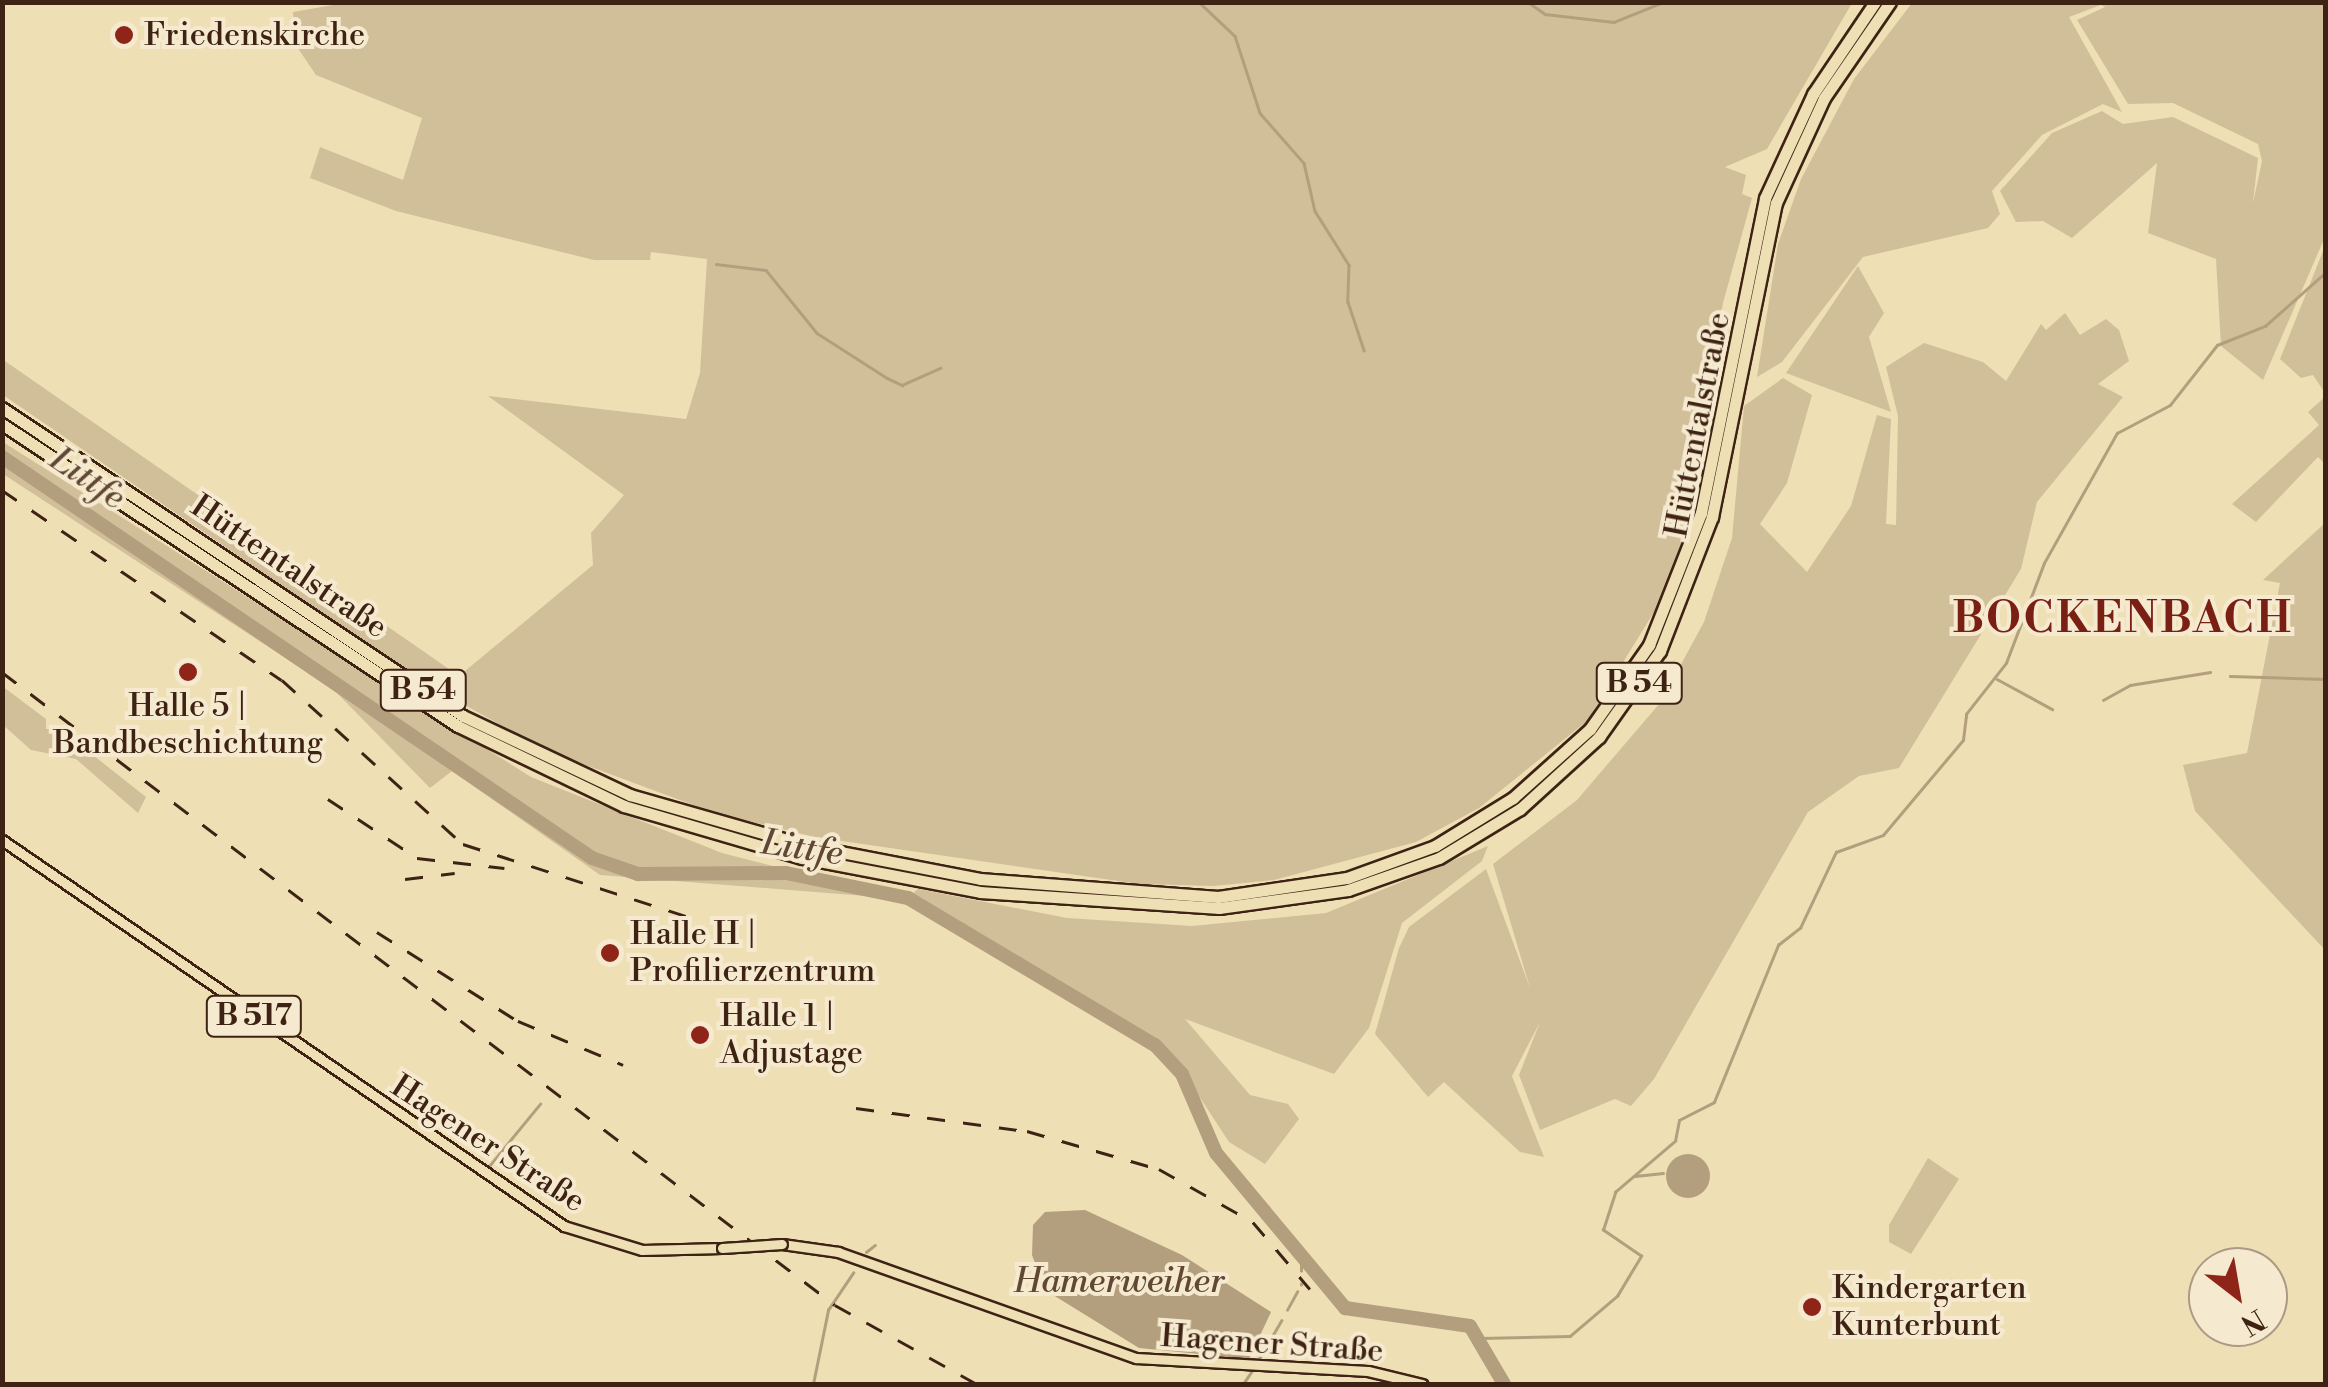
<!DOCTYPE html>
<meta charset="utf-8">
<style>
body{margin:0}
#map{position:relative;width:2328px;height:1387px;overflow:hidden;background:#efdfb5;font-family:"Libre Bodoni",serif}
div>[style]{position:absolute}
.green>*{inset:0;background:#d1bf9a}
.water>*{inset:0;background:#b39f7e}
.round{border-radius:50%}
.stream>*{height:2.5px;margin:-1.25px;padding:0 1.25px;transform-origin:1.25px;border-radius:1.25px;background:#b39f7e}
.river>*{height:14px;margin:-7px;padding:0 7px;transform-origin:7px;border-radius:7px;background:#b39f7e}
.roads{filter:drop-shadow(2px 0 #3e2314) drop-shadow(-2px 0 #3e2314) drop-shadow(0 2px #3e2314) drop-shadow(0 -2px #3e2314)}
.primary>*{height:9px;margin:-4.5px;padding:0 4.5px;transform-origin:4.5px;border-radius:4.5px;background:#efdfb5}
.highway>*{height:11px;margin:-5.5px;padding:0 5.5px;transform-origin:5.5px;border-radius:5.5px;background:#efdfb5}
.rail>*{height:2.5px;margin-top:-1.25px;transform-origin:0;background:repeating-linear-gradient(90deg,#3e2314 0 18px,transparent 0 36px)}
.bridges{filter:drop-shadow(2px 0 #3e2314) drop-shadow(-2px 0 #3e2314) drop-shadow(0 2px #3e2314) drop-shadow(0 -2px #3e2314)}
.primary-bridge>*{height:9px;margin:-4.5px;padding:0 4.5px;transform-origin:4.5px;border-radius:4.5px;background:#efdfb5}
.dots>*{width:28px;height:28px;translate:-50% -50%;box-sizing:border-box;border:5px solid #f5eacf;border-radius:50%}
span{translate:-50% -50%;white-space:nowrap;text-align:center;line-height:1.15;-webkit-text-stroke:8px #f5eacf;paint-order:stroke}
.shield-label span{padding:2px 8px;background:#f5eacf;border:2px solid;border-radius:8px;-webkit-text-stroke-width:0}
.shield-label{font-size:30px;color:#3e2314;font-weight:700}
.poi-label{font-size:32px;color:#3e2314}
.left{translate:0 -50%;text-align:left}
.street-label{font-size:32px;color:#3e2314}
.water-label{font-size:35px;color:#614834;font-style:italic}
.district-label{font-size:42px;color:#7a1f14;font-weight:700;letter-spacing:2.5px}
.frame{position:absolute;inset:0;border:5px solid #3e2314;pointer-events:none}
.north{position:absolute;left:2188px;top:1247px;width:100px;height:100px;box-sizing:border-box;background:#f5eacf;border:2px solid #ac9a84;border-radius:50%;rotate:149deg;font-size:28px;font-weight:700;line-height:40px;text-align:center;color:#3e2314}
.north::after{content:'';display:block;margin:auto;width:35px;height:45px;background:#8f2418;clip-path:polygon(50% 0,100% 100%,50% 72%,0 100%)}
</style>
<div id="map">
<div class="green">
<div style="clip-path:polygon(350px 2px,1852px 3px,1767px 149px,1725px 167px,1746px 175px,1742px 194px,1752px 198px,1723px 303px,1686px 530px,1662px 599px,1587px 721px,1479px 808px,1416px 842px,1274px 880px,1214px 886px,1139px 884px,814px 837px,712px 812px,548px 751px,423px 682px,3px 395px,2px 359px,459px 676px,593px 565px,591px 533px,624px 495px,488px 396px,686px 419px,700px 373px,707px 259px,651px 252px,650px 260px,594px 260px,396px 211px,310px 178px,320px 147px,403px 180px,422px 118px,316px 75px,295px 44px,293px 12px)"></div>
<div style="clip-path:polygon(2113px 3px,2325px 3px,2325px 237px,2263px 380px,2221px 346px,2216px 259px,2148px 233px,2157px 163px,2072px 238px,2043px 221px,2016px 222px,2000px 191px,2052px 133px,2102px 111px,2123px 124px,2173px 117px,2258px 158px,2253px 203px,2262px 161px,2258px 144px,2173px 103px,2128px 104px,2077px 20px,2105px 7px,2101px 5px,2069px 17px,2122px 112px,2103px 104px,2042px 135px,1992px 191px,2000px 214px,1988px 228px,1863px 257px,1782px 362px,1757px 377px,1778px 244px,1801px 179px,1854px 79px,1912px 3px)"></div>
<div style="clip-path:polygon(2325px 246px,2325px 393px,2313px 375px,2301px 378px,2280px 359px)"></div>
<div style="clip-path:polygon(1858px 266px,1884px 313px,1869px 337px,1891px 412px,1786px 373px)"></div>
<div style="clip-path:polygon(2065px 313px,2080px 335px,2106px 319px,2119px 330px,2129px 361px,2098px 384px,2123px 397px,2037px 502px,2021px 569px,1899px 768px,1859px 776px,1808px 812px,1654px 1079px,1631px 1106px,1615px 1099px,1540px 1130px,1519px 1075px,1540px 1022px,1512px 1076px,1544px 1157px,1520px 1152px,1444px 1082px,1428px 1097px,1375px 1034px,1399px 948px,1409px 927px,1486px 869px,1530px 988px,1493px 864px,1577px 800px,1660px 703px,1704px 622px,1732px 538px,1744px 406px,1783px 378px,1812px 395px,1787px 483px,1760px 524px,1807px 572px,1851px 506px,1877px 415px,1891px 419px,1886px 524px,1896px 525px,1898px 416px,1886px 367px,1924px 343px,1983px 362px,2006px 381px,2041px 324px,2046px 330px)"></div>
<div style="clip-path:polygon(2325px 397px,2325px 464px,2318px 457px,2256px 522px,2232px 504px,2319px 425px,2308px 412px)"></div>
<div style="clip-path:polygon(3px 442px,531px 777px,722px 853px,903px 899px,600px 875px,452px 771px,430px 788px,333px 689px,3px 474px)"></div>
<div style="clip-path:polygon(2325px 523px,2325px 950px,2195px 811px,2183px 765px,2247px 753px,2280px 583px,2263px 580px)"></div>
<div style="clip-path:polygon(2px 686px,46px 719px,46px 729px,60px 729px,146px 797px,138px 813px,76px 759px,31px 750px,3px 725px)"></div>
<div style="clip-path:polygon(1488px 846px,1482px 861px,1402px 923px,1369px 1028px,1334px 1074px,1185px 1019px,1250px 1095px,1288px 1104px,1299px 1119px,1265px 1164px,1229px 1142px,1176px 1061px,904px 901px,918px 889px,1067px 918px,1192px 926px,1326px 913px)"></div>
<div style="clip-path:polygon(1928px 1158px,1959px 1179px,1911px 1254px,1889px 1242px,1889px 1225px)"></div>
</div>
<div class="water">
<div class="round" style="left:1666px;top:1154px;width:44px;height:44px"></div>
<div style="clip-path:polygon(1085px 1210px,1182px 1255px,1271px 1312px,1249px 1359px,1139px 1348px,1045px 1290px,1032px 1255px,1033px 1225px,1045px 1212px)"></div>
</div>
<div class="stream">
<div style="left:1199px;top:2px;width:50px;rotate:43.4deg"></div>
<div style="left:1235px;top:36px;width:81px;rotate:72deg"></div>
<div style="left:1260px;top:113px;width:67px;rotate:48.7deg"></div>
<div style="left:1304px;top:163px;width:49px;rotate:77.1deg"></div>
<div style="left:1315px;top:211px;width:64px;rotate:57.8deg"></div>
<div style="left:1349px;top:265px;width:37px;rotate:92deg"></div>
<div style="left:1348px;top:302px;width:51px;rotate:71.6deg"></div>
<div style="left:1528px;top:2px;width:21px;rotate:35deg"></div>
<div style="left:1545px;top:14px;width:69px;rotate:6.6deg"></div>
<div style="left:1614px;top:22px;width:53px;rotate:-22.2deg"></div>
<div style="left:716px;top:264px;width:50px;rotate:6.8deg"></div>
<div style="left:766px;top:270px;width:81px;rotate:51deg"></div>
<div style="left:817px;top:333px;width:83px;rotate:32.7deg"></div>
<div style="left:887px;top:378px;width:17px;rotate:25deg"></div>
<div style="left:902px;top:385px;width:42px;rotate:-24.1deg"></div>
<div style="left:2230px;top:676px;width:96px;rotate:1.8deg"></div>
<div style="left:1997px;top:679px;width:63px;rotate:28.6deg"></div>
<div style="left:2103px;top:700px;width:31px;rotate:-29deg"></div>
<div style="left:2130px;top:685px;width:81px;rotate:-9.2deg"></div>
<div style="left:490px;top:1165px;width:79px;rotate:-50.7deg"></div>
<div style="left:1635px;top:1176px;width:28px;rotate:-6deg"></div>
<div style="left:866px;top:1252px;width:11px;rotate:-38deg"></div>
<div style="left:1301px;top:1271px;width:10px;rotate:-90deg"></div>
<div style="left:1301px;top:1285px;width:1px;rotate:-90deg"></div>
<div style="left:1287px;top:1310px;width:21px;rotate:-61deg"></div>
<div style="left:1481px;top:1338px;width:89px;rotate:-1.3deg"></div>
<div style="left:1570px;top:1336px;width:62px;rotate:-40.4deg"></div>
<div style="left:1617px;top:1296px;width:47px;rotate:-59deg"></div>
<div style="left:1641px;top:1256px;width:46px;rotate:-145.6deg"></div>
<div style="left:1603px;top:1230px;width:40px;rotate:-72deg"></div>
<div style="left:1615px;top:1192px;width:79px;rotate:-40.4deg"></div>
<div style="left:1675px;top:1141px;width:21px;rotate:-79deg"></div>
<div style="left:1679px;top:1120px;width:39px;rotate:-27deg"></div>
<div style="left:1714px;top:1102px;width:170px;rotate:-67.8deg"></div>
<div style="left:1778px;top:945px;width:28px;rotate:-38deg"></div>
<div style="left:1800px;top:928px;width:84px;rotate:-64.7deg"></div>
<div style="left:1836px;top:852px;width:50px;rotate:-19.9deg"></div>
<div style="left:1883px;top:835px;width:124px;rotate:-49.9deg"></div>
<div style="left:1963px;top:740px;width:26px;rotate:-83deg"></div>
<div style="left:1966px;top:714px;width:65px;rotate:-51.9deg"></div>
<div style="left:2006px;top:663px;width:107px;rotate:-69.2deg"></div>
<div style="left:2044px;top:563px;width:149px;rotate:-60.7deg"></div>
<div style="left:2117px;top:433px;width:60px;rotate:-27.8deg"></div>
<div style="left:2170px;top:405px;width:76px;rotate:-51.9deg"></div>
<div style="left:2217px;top:345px;width:52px;rotate:-21.6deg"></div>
<div style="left:2265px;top:326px;width:81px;rotate:-41.5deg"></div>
<div style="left:1257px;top:1362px;width:48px;rotate:-59.7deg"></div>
<div style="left:813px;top:1384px;width:76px;rotate:-78.5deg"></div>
<div style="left:828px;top:1310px;width:45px;rotate:-56deg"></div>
<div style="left:1243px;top:1384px;width:18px;rotate:-56deg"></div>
</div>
<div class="river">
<div style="left:2px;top:457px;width:713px;rotate:34.2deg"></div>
<div style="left:592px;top:858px;width:49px;rotate:19.2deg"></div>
<div style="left:638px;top:874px;width:148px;rotate:-0.4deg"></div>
<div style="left:786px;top:873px;width:125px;rotate:11.6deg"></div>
<div style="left:908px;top:898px;width:287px;rotate:30.8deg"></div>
<div style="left:1155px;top:1045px;width:40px;rotate:47deg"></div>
<div style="left:1182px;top:1074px;width:86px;rotate:66.7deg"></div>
<div style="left:1216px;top:1153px;width:202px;rotate:50.2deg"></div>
<div style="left:1345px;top:1308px;width:126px;rotate:8.2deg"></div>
<div style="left:1470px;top:1326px;width:67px;rotate:59.6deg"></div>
</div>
<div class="roads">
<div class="primary">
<div style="left:2px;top:840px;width:682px;rotate:34.48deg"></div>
<div style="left:564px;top:1226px;width:82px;rotate:17.1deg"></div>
<div style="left:642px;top:1250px;width:80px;rotate:-1.4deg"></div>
<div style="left:782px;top:1244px;width:57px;rotate:8.1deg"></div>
<div style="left:838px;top:1252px;width:316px;rotate:19.6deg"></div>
<div style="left:1136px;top:1358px;width:232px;rotate:3.2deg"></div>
<div style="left:1368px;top:1371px;width:56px;rotate:13.5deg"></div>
</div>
<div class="highway">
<div style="left:2px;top:408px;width:554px;rotate:33.75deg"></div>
<div style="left:463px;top:716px;width:185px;rotate:25.3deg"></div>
<div style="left:630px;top:795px;width:181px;rotate:16deg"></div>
<div style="left:804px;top:845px;width:179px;rotate:10.9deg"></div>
<div style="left:980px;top:879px;width:239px;rotate:4.3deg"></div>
<div style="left:1218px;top:897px;width:130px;rotate:-8.4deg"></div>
<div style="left:1347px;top:878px;width:94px;rotate:-20deg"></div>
<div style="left:1435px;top:846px;width:92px;rotate:-31.6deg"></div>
<div style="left:1513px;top:798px;width:103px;rotate:-41.9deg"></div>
<div style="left:1590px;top:729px;width:103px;rotate:-54.9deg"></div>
<div style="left:1649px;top:645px;width:142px;rotate:-68.5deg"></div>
<div style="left:1701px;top:513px;width:321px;rotate:-78.5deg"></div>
<div style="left:1765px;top:198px;width:115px;rotate:-65.2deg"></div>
<div style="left:1813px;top:94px;width:111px;rotate:-56deg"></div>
<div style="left:2px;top:424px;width:547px;rotate:33.52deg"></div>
<div style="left:458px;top:726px;width:184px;rotate:25.7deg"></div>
<div style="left:624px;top:806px;width:185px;rotate:16.3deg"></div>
<div style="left:802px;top:858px;width:181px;rotate:10.8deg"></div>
<div style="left:980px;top:892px;width:240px;rotate:3.8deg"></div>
<div style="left:1219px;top:908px;width:130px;rotate:-7.9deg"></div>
<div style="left:1348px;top:890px;width:96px;rotate:-19.4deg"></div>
<div style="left:1439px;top:858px;width:95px;rotate:-31.2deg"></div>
<div style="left:1520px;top:809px;width:107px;rotate:-42.3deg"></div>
<div style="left:1599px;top:737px;width:105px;rotate:-54.7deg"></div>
<div style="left:1660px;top:651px;width:144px;rotate:-68.8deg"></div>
<div style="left:1712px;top:517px;width:320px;rotate:-78.5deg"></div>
<div style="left:1776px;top:203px;width:115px;rotate:-65.4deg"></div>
<div style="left:1824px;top:98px;width:116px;rotate:-55.5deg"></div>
</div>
</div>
<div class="rail">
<div style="left:2px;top:490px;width:338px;rotate:34.2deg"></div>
<div style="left:282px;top:680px;width:244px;rotate:42.2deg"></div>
<div style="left:463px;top:844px;width:251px;rotate:17.9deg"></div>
<div style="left:2px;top:672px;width:1046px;rotate:37.23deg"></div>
<div style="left:835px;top:1305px;width:162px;rotate:29.1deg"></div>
<div style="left:328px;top:799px;width:107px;rotate:33.5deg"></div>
<div style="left:417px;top:858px;width:88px;rotate:6.6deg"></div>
<div style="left:405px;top:879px;width:50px;rotate:-6.8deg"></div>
<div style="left:377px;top:932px;width:167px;rotate:32.3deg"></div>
<div style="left:518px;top:1021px;width:114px;rotate:22.7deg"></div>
<div style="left:856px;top:1108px;width:173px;rotate:7.7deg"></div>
<div style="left:1027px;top:1131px;width:137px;rotate:16.1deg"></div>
<div style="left:1159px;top:1169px;width:108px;rotate:29.4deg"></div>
<div style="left:1253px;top:1222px;width:88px;rotate:49.6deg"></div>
</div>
<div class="bridges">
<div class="primary-bridge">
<div style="left:722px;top:1248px;width:60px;rotate:-3.8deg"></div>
</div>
</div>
<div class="dots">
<div style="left:124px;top:35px;background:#8f2418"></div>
<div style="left:188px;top:672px;background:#8f2418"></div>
<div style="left:610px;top:953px;background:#8f2418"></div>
<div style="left:700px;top:1035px;background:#8f2418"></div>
<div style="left:1812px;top:1307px;background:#8f2418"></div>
</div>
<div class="shield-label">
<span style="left:1639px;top:683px">B 54</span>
<span style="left:423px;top:690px">B 54</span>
<span style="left:254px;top:1016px">B 517</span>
</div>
<div class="poi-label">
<span class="left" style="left:144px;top:35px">Friedenskirche</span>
<span style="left:188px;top:725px">Halle 5 |<br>Bandbeschichtung</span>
<span class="left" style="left:630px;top:953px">Halle H |<br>Profilierzentrum</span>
<span class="left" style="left:720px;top:1035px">Halle 1 |<br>Adjustage</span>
<span class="left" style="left:1832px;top:1307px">Kindergarten<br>Kunterbunt</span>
</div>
<div class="street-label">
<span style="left:1698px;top:425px;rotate:-79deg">Hüttentalstraße</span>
<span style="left:289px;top:567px;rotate:34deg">Hüttentalstraße</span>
<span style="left:488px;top:1144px;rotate:33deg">Hagener Straße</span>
<span style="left:1272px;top:1344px;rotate:4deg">Hagener Straße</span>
</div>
<div class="water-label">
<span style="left:87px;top:479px;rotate:34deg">Littfe</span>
<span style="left:802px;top:849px;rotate:8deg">Littfe</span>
<span style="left:1119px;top:1282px">Hamerweiher</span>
</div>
<div class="district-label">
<span style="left:2123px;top:620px">BOCKENBACH</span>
</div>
<div class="frame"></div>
<div class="north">N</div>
</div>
